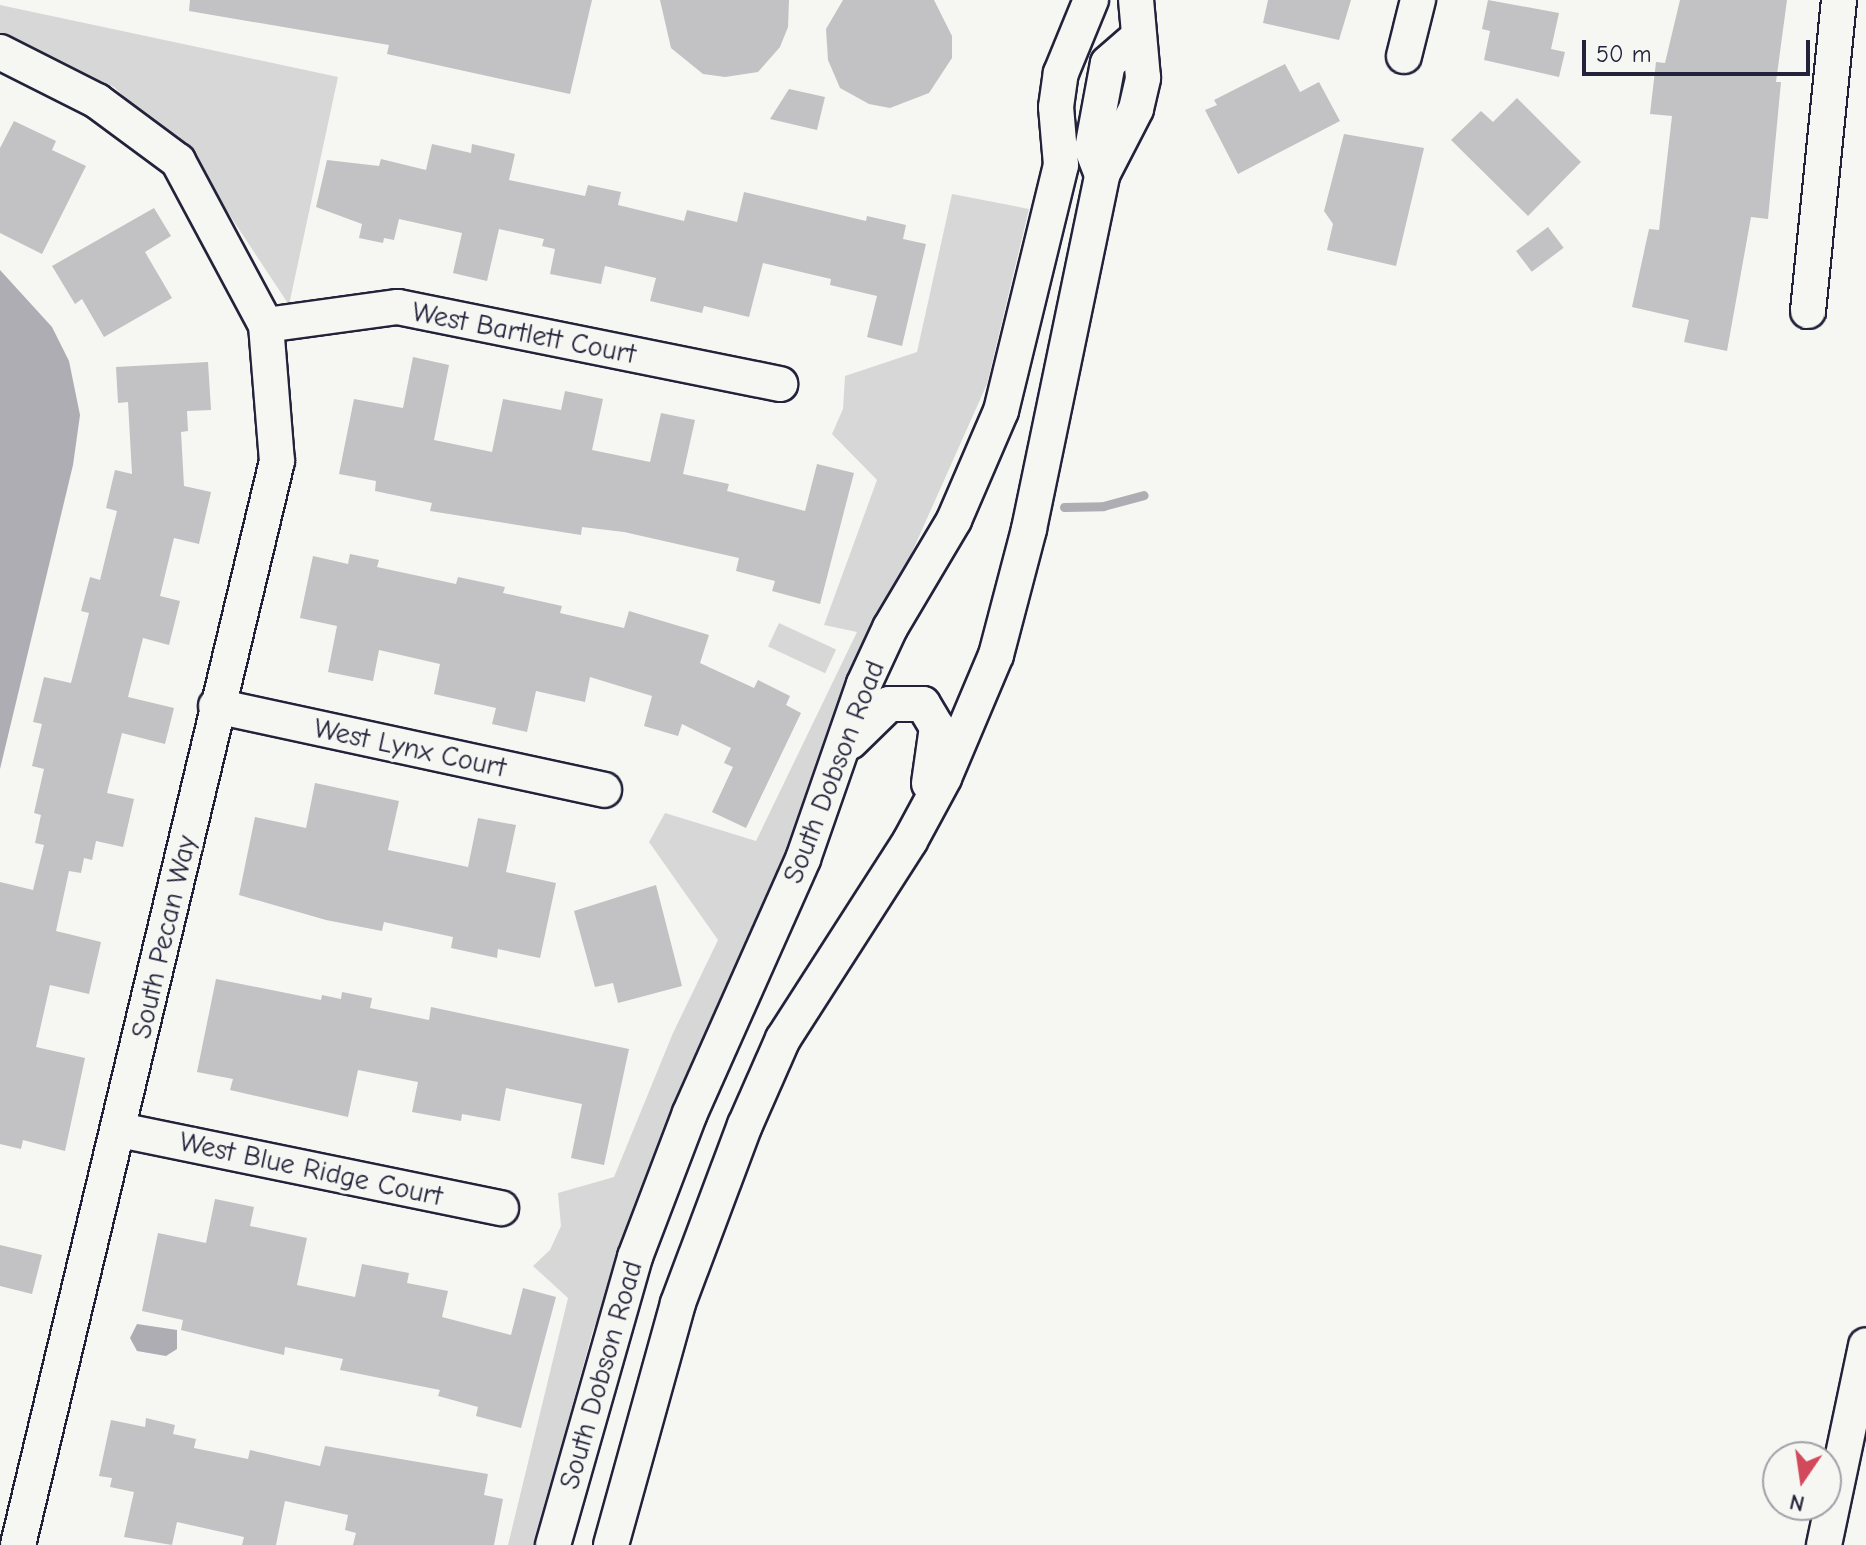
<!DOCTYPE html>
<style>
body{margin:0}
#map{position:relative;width:1866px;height:1545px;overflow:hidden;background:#f6f6f2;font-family:"Comic Neue",sans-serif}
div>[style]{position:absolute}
.green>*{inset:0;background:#d7d7d7;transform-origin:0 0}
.water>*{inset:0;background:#adadb3}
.stream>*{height:9px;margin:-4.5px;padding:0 4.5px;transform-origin:4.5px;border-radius:4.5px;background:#adadb3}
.building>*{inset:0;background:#c2c2c4;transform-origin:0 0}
.roads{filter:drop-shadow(2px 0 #22223b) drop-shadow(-2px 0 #22223b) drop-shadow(0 2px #22223b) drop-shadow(0 -2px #22223b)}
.minor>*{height:34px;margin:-17px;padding:0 17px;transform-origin:17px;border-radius:17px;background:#f6f6f2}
span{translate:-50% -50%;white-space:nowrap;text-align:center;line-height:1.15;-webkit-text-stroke:7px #f6f6f2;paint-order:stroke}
.street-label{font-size:28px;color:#22223b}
.north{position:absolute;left:1762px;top:1441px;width:80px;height:80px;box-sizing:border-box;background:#f6f6f2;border:2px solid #a1a1a9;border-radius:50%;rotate:193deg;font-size:22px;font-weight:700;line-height:32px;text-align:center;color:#22223b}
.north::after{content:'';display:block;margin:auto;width:28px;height:36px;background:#d1495b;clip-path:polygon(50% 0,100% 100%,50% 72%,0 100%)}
.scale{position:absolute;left:1582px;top:40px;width:228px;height:36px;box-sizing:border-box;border:4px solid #22223b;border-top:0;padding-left:10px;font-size:24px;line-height:28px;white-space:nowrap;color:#22223b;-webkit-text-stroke:6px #f6f6f2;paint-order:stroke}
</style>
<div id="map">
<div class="green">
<div style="clip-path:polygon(0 5px,338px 77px,289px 305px,196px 164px,114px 87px,0 38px)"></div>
<div style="clip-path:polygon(952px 194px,1029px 209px,987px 384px,867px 653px,687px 1090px,593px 1330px,534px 1545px,508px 1545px,568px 1298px,533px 1266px,550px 1250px,561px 1226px,558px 1193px,614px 1177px,673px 1033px,718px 940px,649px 842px,665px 813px,756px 841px,857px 632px,824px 625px,877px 480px,832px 434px,843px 409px,845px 376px,917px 352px)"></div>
<div style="left:779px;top:623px;width:63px;height:26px;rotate:25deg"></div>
</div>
<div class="water">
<div style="clip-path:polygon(0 270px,52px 327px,69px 361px,80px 415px,73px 465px,0 769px)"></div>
<div style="clip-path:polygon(137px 1324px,177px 1330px,177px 1349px,166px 1356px,137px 1351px,130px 1338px)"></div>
</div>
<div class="stream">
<div style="left:1064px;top:507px;width:39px;rotate:-1deg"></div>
<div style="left:1103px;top:506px;width:42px;rotate:-15deg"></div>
</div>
<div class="building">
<div style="clip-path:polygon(190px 0,592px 0,570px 94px,387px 54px,389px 45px,189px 11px)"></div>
<div style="clip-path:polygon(660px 0,789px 0,788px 27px,780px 47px,758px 72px,725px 77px,703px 74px,671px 48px)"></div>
<div style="clip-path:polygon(843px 0,934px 0,952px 36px,952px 58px,929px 93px,890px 108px,869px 104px,840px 88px,828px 60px,826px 29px)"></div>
<div style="clip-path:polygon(1268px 0,1351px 0,1339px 40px,1263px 23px)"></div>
<div style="clip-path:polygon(1488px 0,1559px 13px,1551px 49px,1565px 52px,1559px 77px,1484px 60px,1490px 31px,1482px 29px)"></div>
<div style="clip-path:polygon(1680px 0,1787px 0,1776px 82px,1781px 82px,1768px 219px,1751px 217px,1727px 351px,1684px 342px,1689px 320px,1632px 307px,1649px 229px,1659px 230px,1672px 116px,1650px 114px,1656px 62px,1665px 63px)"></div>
<div style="clip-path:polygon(1285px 64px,1300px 92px,1319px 82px,1340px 121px,1238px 174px,1205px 110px,1217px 105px,1214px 100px)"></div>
<div style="clip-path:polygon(789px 89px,825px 97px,817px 130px,770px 119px)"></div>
<div style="clip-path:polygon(1517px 98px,1581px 162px,1528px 216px,1451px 140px,1481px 111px,1493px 122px)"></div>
<div style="clip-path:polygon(14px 121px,56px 141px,52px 150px,86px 166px,42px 254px,0 233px,0 148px)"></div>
<div style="clip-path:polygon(1344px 134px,1424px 148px,1396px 266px,1327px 250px,1333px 224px,1324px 211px)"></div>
<div style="clip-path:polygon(432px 144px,471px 153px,472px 144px,515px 154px,509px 180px,585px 196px,588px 185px,621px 192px,618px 205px,684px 221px,687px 210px,737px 222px,744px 192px,866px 221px,867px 216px,906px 225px,903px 239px,926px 244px,902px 346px,867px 337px,877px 296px,830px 285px,831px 279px,763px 263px,749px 317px,704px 306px,702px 313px,650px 301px,656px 278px,605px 266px,601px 284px,550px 274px,555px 249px,542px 246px,544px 239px,499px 229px,487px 281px,453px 273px,462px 233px,399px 219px,394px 240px,384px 238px,383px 243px,359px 238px,362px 224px,316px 207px,327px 160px,379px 166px,381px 159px,426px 170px)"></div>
<div style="clip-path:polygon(154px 208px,171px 236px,145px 252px,172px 298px,104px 337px,82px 299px,75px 304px,52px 266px)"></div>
<div style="left:1548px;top:227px;width:26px;height:40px;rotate:53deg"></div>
<div style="clip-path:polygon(413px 357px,449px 365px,434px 440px,492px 452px,503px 399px,561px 410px,565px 391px,603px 399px,592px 450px,650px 462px,661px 413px,695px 420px,683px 474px,729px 484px,727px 491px,805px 511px,817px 464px,854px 473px,820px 604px,772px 591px,775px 581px,736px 571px,739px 558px,624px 532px,582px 527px,581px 535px,430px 511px,432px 503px,375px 491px,376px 481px,339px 474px,354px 399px,403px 408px)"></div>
<div style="clip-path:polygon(208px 362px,211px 410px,187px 411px,188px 431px,181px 432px,184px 486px,211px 492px,199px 544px,174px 538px,160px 596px,180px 601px,169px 645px,143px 638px,128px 697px,174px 708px,165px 744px,122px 733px,107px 793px,134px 799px,123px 847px,96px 841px,92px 860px,84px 858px,81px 873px,69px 871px,56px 931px,101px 942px,89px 994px,50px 985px,36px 1047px,85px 1058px,65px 1151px,23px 1140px,21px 1149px,0 1144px,0 882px,33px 890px,44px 845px,35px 843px,41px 815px,34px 813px,44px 769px,32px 766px,42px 724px,33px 722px,44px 677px,71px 683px,89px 613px,81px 611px,90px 577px,100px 580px,117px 511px,106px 508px,115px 470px,132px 474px,128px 402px,118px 403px,116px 367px)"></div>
<div style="clip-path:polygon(350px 554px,379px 560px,377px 567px,456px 584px,458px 577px,505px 587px,503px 593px,562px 606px,560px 613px,624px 628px,629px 611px,709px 635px,700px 663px,754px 688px,758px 680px,790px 696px,786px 705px,801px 713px,746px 828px,712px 812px,733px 767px,724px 763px,731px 748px,682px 724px,678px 736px,644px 726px,652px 696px,590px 677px,585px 702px,536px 691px,527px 732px,492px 724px,496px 708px,434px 694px,440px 664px,379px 650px,373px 681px,328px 672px,337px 626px,300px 618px,313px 556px,348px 564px)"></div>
<div style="clip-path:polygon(315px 783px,399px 801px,388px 850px,468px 867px,478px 818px,516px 825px,506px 872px,556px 883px,540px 958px,498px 949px,497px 958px,451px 948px,453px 937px,384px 922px,382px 931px,326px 920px,239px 895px,255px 817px,306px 828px)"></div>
<div style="clip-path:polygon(656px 885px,682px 986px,618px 1003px,613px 983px,595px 987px,574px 911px)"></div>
<div style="clip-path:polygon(216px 979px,321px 1000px,322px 995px,341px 999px,342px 992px,372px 998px,370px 1008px,429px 1020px,431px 1007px,629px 1049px,604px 1165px,571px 1158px,582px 1104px,506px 1088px,500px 1121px,462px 1114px,461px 1121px,412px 1112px,418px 1082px,358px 1070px,348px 1117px,230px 1090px,233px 1079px,197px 1072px)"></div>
<div style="clip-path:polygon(215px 1199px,254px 1207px,250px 1226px,307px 1238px,297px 1285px,355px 1297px,362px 1264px,409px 1273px,407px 1283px,448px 1291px,442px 1317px,511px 1335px,523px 1288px,556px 1297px,521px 1428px,476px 1416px,478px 1407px,438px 1396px,440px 1390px,340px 1370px,343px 1359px,285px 1347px,284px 1355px,254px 1348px,181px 1330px,183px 1320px,142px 1311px,158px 1233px,206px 1243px)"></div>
<div style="clip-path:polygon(0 1245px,42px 1255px,32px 1294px,0 1286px)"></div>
<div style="clip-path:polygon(146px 1418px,175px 1425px,173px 1434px,196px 1439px,194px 1448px,248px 1459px,250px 1450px,320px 1466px,325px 1446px,488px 1474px,484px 1495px,503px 1499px,494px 1545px,353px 1545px,356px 1533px,345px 1530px,348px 1515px,285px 1501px,276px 1545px,242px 1545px,244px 1537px,177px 1522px,172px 1545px,124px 1537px,134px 1492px,110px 1487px,112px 1478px,99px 1476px,111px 1420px,145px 1427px)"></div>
</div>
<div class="roads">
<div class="minor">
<div style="left:0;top:52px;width:109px;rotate:26.8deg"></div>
<div style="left:97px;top:101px;width:101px;rotate:36.5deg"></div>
<div style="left:178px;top:161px;width:186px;rotate:61.8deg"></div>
<div style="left:266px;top:325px;width:136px;rotate:85.4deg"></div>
<div style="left:277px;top:461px;width:1115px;rotate:103.44deg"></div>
<div style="left:1404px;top:56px;width:58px;rotate:-76deg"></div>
<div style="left:1102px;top:175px;width:28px;rotate:-111deg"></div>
<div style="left:1092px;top:149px;width:87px;rotate:-79.5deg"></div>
<div style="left:1108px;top:63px;width:40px;rotate:-41deg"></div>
<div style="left:1808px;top:311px;width:313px;rotate:-84.3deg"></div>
<div style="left:266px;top:325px;width:133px;rotate:-7.8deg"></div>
<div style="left:398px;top:307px;width:390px;rotate:11.4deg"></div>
<div style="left:216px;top:706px;width:397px;rotate:12.2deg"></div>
<div style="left:850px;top:742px;width:54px;rotate:-44.3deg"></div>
<div style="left:889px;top:704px;width:34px"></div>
<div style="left:923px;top:704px;width:27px;rotate:59deg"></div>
<div style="left:937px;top:727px;width:57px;rotate:98.1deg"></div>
<div style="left:120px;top:1130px;width:389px;rotate:11.6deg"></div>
<div style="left:553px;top:1545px;width:299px;rotate:-74.1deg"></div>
<div style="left:635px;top:1257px;width:154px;rotate:-69.1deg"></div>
<div style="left:690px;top:1113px;width:278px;rotate:-66deg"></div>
<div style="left:803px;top:859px;width:185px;rotate:-70.8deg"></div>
<div style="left:864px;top:684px;width:62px;rotate:-65.1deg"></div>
<div style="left:890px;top:628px;width:126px;rotate:-59.3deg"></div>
<div style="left:954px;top:520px;width:119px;rotate:-66.7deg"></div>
<div style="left:1001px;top:411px;width:253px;rotate:-76.3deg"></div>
<div style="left:1061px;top:165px;width:58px;rotate:-94.9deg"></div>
<div style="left:1056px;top:107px;width:34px;rotate:-82deg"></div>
<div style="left:1061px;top:73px;width:79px;rotate:-67.7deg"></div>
<div style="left:611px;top:1545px;width:251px;rotate:-74.5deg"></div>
<div style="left:678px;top:1303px;width:190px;rotate:-69.4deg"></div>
<div style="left:745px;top:1125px;width:94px;rotate:-66.2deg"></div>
<div style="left:783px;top:1039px;width:235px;rotate:-57.3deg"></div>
<div style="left:910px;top:841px;width:72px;rotate:-61.6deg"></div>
<div style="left:944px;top:778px;width:134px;rotate:-67.1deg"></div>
<div style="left:996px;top:655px;width:130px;rotate:-75.3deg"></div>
<div style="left:1029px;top:529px;width:361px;rotate:-78.3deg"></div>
<div style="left:1102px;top:175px;width:74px;rotate:-62.7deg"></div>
<div style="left:1136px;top:109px;width:32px;rotate:-77deg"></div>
<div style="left:1143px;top:78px;width:78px;rotate:-95.1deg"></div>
<div style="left:1824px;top:1545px;width:204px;rotate:-78.1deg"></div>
</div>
</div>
<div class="street-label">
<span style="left:524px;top:333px;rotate:11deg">West Bartlett Court</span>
<span style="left:410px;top:748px;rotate:12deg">West Lynx Court</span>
<span style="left:834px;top:772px;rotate:-69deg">South Dobson Road</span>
<span style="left:164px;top:937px;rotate:-77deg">South Pecan Way</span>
<span style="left:311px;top:1169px;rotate:12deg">West Blue Ridge Court</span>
<span style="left:601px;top:1375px;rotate:-74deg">South Dobson Road</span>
</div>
<div class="north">N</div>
<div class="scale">50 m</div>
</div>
